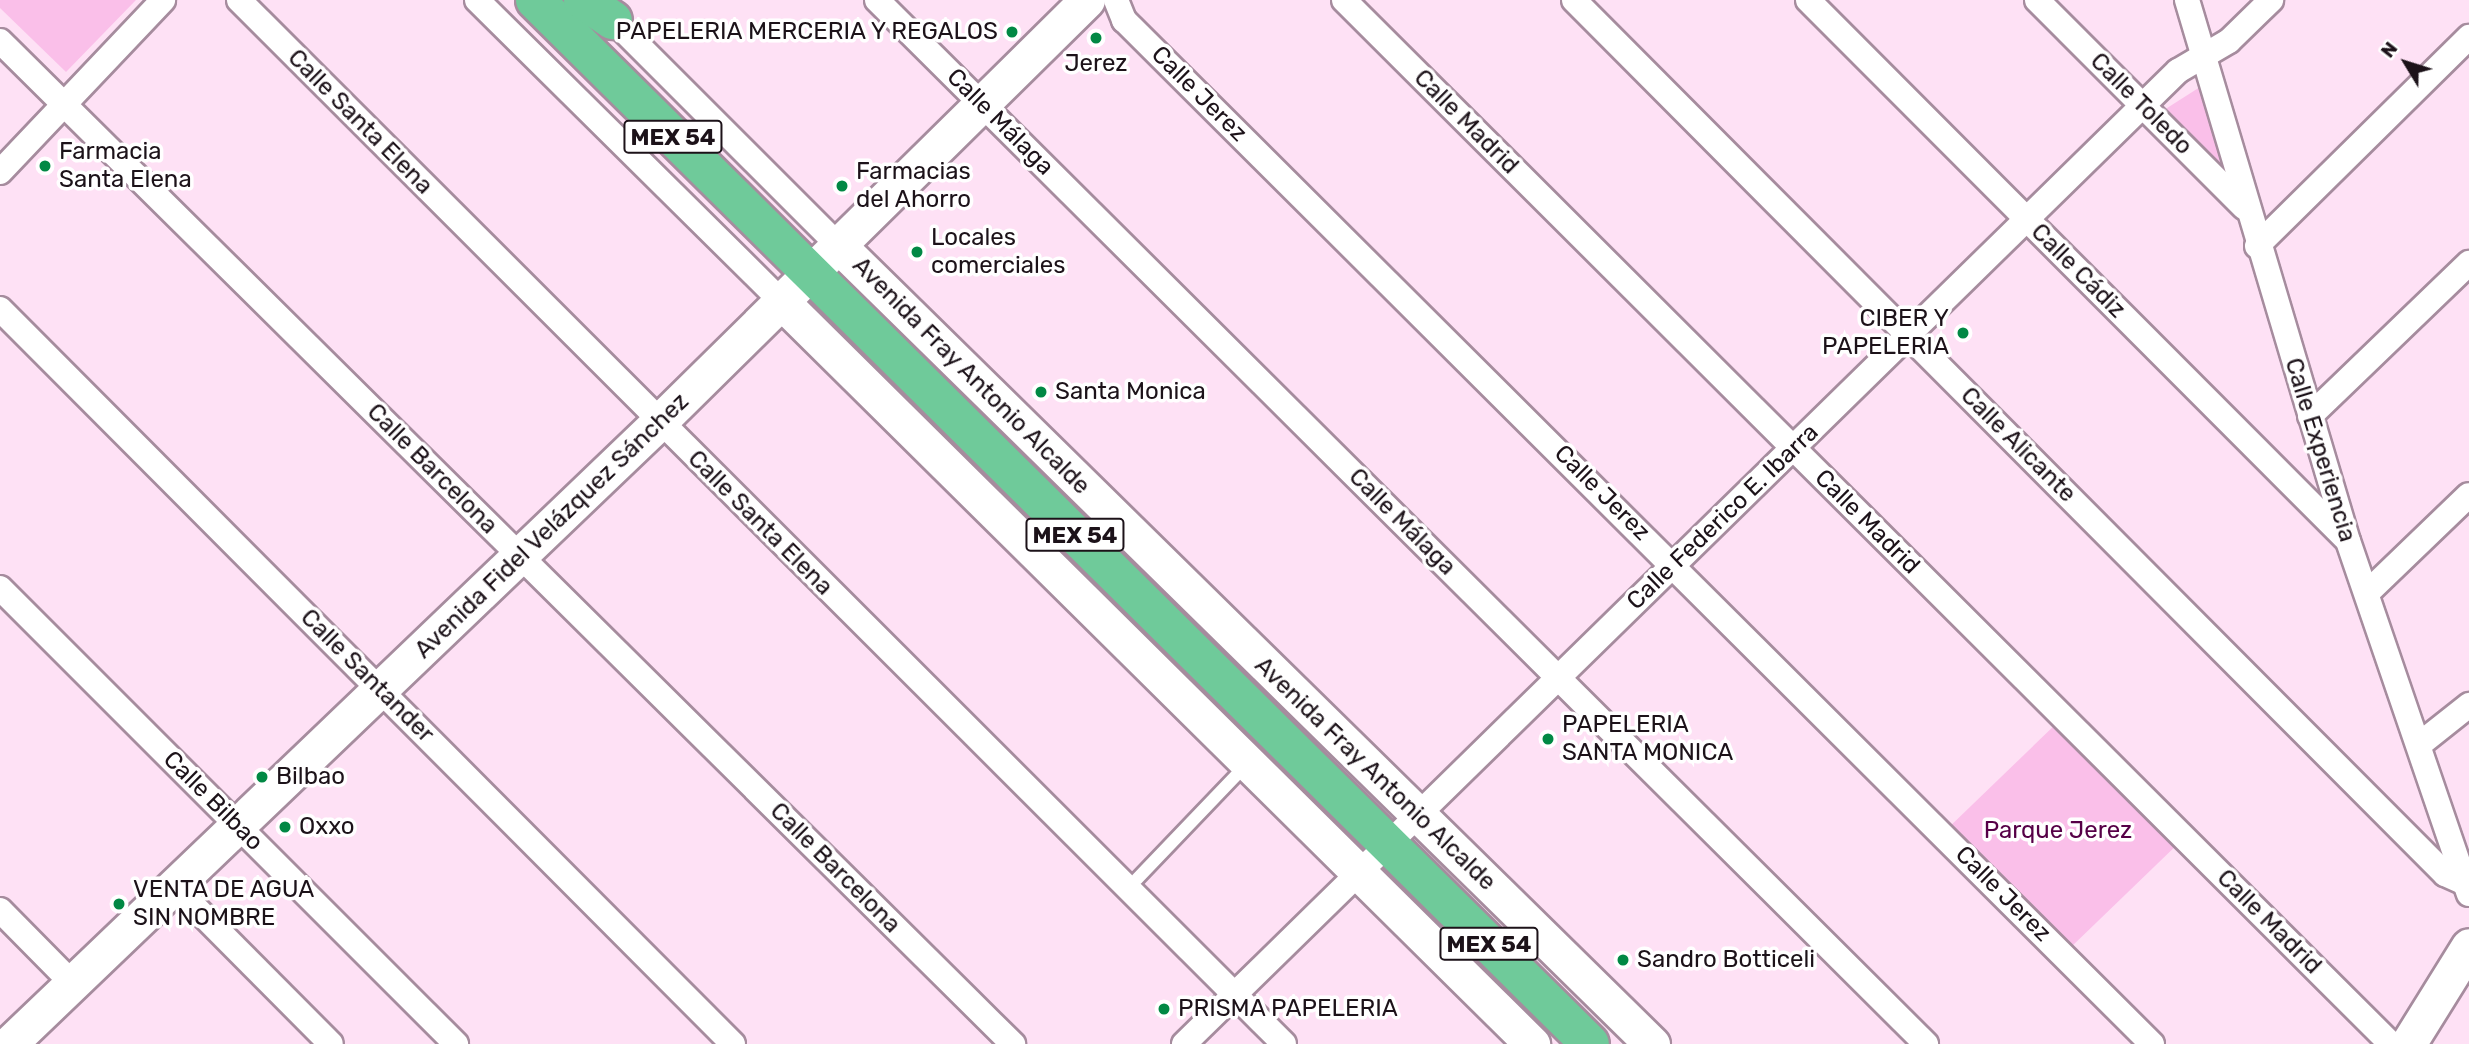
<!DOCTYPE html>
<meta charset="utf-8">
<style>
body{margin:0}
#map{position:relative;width:2469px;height:1044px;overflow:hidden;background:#fee1f5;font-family:Rubik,sans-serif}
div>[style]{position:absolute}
.green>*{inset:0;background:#fabfe9;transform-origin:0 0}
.roads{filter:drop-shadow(2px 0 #a68c9e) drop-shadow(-2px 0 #a68c9e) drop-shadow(0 2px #a68c9e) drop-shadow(0 -2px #a68c9e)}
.lane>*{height:12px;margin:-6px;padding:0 6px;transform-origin:6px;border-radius:6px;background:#fff}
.street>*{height:24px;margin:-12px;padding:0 12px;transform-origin:12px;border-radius:12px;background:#fff}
.secondary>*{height:35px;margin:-17.5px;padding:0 17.5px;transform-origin:17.5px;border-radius:17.5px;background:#fff}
.primary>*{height:38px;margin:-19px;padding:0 19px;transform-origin:19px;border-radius:19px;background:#6fca9a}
.dots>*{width:19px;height:19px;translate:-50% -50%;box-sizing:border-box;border:4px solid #fff;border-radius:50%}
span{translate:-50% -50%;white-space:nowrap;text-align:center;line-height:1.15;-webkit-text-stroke:7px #fff;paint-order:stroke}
.shield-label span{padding:2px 5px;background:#fff;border:2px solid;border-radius:5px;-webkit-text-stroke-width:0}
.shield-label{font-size:23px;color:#1c1219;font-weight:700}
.poi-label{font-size:24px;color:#1c1219}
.right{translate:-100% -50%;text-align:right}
.left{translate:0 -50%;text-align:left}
.street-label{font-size:24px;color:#1c1219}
.park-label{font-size:24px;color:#560047}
.north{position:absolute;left:2371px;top:28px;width:70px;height:70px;-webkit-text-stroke:5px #fff;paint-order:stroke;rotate:308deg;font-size:19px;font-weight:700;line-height:28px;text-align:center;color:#1c1219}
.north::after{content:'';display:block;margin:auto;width:24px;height:32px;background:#1c1219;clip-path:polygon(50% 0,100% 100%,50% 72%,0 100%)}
</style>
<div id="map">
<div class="green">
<div style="clip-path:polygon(0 0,136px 0,66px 72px,0 8px)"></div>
<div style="clip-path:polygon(2200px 87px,2222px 165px,2164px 110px)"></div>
<div style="left:2058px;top:722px;width:171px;height:152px;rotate:46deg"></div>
</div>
<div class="roads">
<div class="lane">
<div style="left:1137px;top:879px;width:158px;rotate:-46.3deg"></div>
</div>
<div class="street">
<div style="left:239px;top:0;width:1477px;rotate:44.97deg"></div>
<div style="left:477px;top:0;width:431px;rotate:44.7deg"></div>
<div style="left:877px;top:0;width:1480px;rotate:44.86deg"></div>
<div style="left:1116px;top:0;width:22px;rotate:68deg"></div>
<div style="left:1124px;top:20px;width:1451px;rotate:44.89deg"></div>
<div style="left:1344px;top:0;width:1479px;rotate:44.92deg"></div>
<div style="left:1574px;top:0;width:1234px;rotate:45.1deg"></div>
<div style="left:2445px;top:874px;width:22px;rotate:24deg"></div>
<div style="left:1808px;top:0;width:760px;rotate:45.05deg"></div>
<div style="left:2037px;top:0;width:293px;rotate:45deg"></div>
<div style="left:2187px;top:0;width:564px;rotate:73.43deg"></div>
<div style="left:2348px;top:541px;width:373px;rotate:71.1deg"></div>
<div style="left:603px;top:10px;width:335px;rotate:45deg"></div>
<div style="left:0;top:41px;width:1426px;rotate:44.72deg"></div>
<div style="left:0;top:172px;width:237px;rotate:-46.5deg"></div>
<div style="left:2257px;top:246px;width:298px;rotate:-44.6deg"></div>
<div style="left:0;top:309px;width:1038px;rotate:45.08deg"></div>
<div style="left:2310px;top:416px;width:221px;rotate:-43.9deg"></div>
<div style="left:0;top:588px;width:645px;rotate:45deg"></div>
<div style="left:2367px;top:593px;width:141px;rotate:-43.9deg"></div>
<div style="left:2420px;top:744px;width:63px;rotate:-38.5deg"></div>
<div style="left:175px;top:887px;width:221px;rotate:45.2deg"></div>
<div style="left:0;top:910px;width:104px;rotate:45.4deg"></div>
<div style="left:1184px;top:1044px;width:1391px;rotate:-44.39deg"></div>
<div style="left:2178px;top:71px;width:59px;rotate:-30.5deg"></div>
<div style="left:2229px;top:41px;width:59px;rotate:-44.3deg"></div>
</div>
<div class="secondary">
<div style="left:840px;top:247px;width:1138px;rotate:44.47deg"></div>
<div style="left:783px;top:303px;width:1054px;rotate:44.69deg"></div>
<div style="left:9px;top:1044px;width:900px;rotate:-43.74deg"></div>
<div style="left:659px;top:422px;width:601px;rotate:-44.6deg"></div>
<div style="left:2408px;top:1044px;width:115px;rotate:-58.1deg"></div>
</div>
<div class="primary">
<div style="left:535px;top:0;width:1484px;rotate:44.7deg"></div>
<div style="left:583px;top:0;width:36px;rotate:34deg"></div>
</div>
</div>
<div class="dots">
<div style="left:1012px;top:32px;background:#018844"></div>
<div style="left:1096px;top:38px;background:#018844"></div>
<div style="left:45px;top:166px;background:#018844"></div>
<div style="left:842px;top:186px;background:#018844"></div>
<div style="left:917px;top:252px;background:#018844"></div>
<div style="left:1963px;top:333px;background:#018844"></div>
<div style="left:1041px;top:392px;background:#018844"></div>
<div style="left:1548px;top:739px;background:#018844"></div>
<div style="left:262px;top:777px;background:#018844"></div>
<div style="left:285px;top:827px;background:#018844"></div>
<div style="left:119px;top:904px;background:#018844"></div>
<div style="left:1623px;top:960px;background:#018844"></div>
<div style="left:1164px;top:1009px;background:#018844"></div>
</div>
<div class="shield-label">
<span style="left:673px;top:137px">MEX 54</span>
<span style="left:1075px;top:535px">MEX 54</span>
<span style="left:1489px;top:944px">MEX 54</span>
</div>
<div class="poi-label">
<span class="right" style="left:998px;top:32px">PAPELERIA MERCERIA Y REGALOS</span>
<span style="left:1096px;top:64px">Jerez</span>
<span class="left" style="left:59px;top:166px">Farmacia<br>Santa Elena</span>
<span class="left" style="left:856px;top:186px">Farmacias<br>del Ahorro</span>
<span class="left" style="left:931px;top:252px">Locales<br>comerciales</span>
<span class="right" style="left:1949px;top:333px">CIBER Y<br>PAPELERIA</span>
<span class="left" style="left:1055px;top:392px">Santa Monica</span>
<span class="left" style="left:1562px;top:739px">PAPELERIA<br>SANTA MONICA</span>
<span class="left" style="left:276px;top:777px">Bilbao</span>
<span class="left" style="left:299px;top:827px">Oxxo</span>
<span class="left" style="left:133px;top:904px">VENTA DE AGUA<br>SIN NOMBRE</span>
<span class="left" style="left:1637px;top:960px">Sandro Botticeli</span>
<span class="left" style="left:1178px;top:1009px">PRISMA PAPELERIA</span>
</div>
<div class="street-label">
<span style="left:1199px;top:94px;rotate:45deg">Calle Jerez</span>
<span style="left:2141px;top:104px;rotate:45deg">Calle Toledo</span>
<span style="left:360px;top:122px;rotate:45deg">Calle Santa Elena</span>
<span style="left:1000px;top:122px;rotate:45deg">Calle Málaga</span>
<span style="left:1466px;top:122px;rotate:45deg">Calle Madrid</span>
<span style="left:2078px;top:271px;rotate:45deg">Calle Cádiz</span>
<span style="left:971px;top:376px;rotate:45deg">Avenida Fray Antonio Alcalde</span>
<span style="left:2018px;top:445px;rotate:45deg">Calle Alicante</span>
<span style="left:2320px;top:450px;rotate:73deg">Calle Experiencia</span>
<span style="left:432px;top:469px;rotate:45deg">Calle Barcelona</span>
<span style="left:1602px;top:493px;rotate:45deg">Calle Jerez</span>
<span style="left:1723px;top:517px;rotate:-44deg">Calle Federico E. Ibarra</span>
<span style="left:1402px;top:522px;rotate:45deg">Calle Málaga</span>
<span style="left:1867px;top:522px;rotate:45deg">Calle Madrid</span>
<span style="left:760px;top:523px;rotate:45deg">Calle Santa Elena</span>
<span style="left:552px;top:526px;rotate:-44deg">Avenida Fidel Velázquez Sánchez</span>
<span style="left:367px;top:676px;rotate:45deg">Calle Santander</span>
<span style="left:1375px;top:774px;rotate:44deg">Avenida Fray Antonio Alcalde</span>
<span style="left:213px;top:801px;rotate:45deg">Calle Bilbao</span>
<span style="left:835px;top:868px;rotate:45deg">Calle Barcelona</span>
<span style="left:2003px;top:894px;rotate:45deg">Calle Jerez</span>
<span style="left:2269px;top:922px;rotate:45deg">Calle Madrid</span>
</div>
<div class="park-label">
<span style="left:2058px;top:831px">Parque Jerez</span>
</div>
<div class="north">N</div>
</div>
